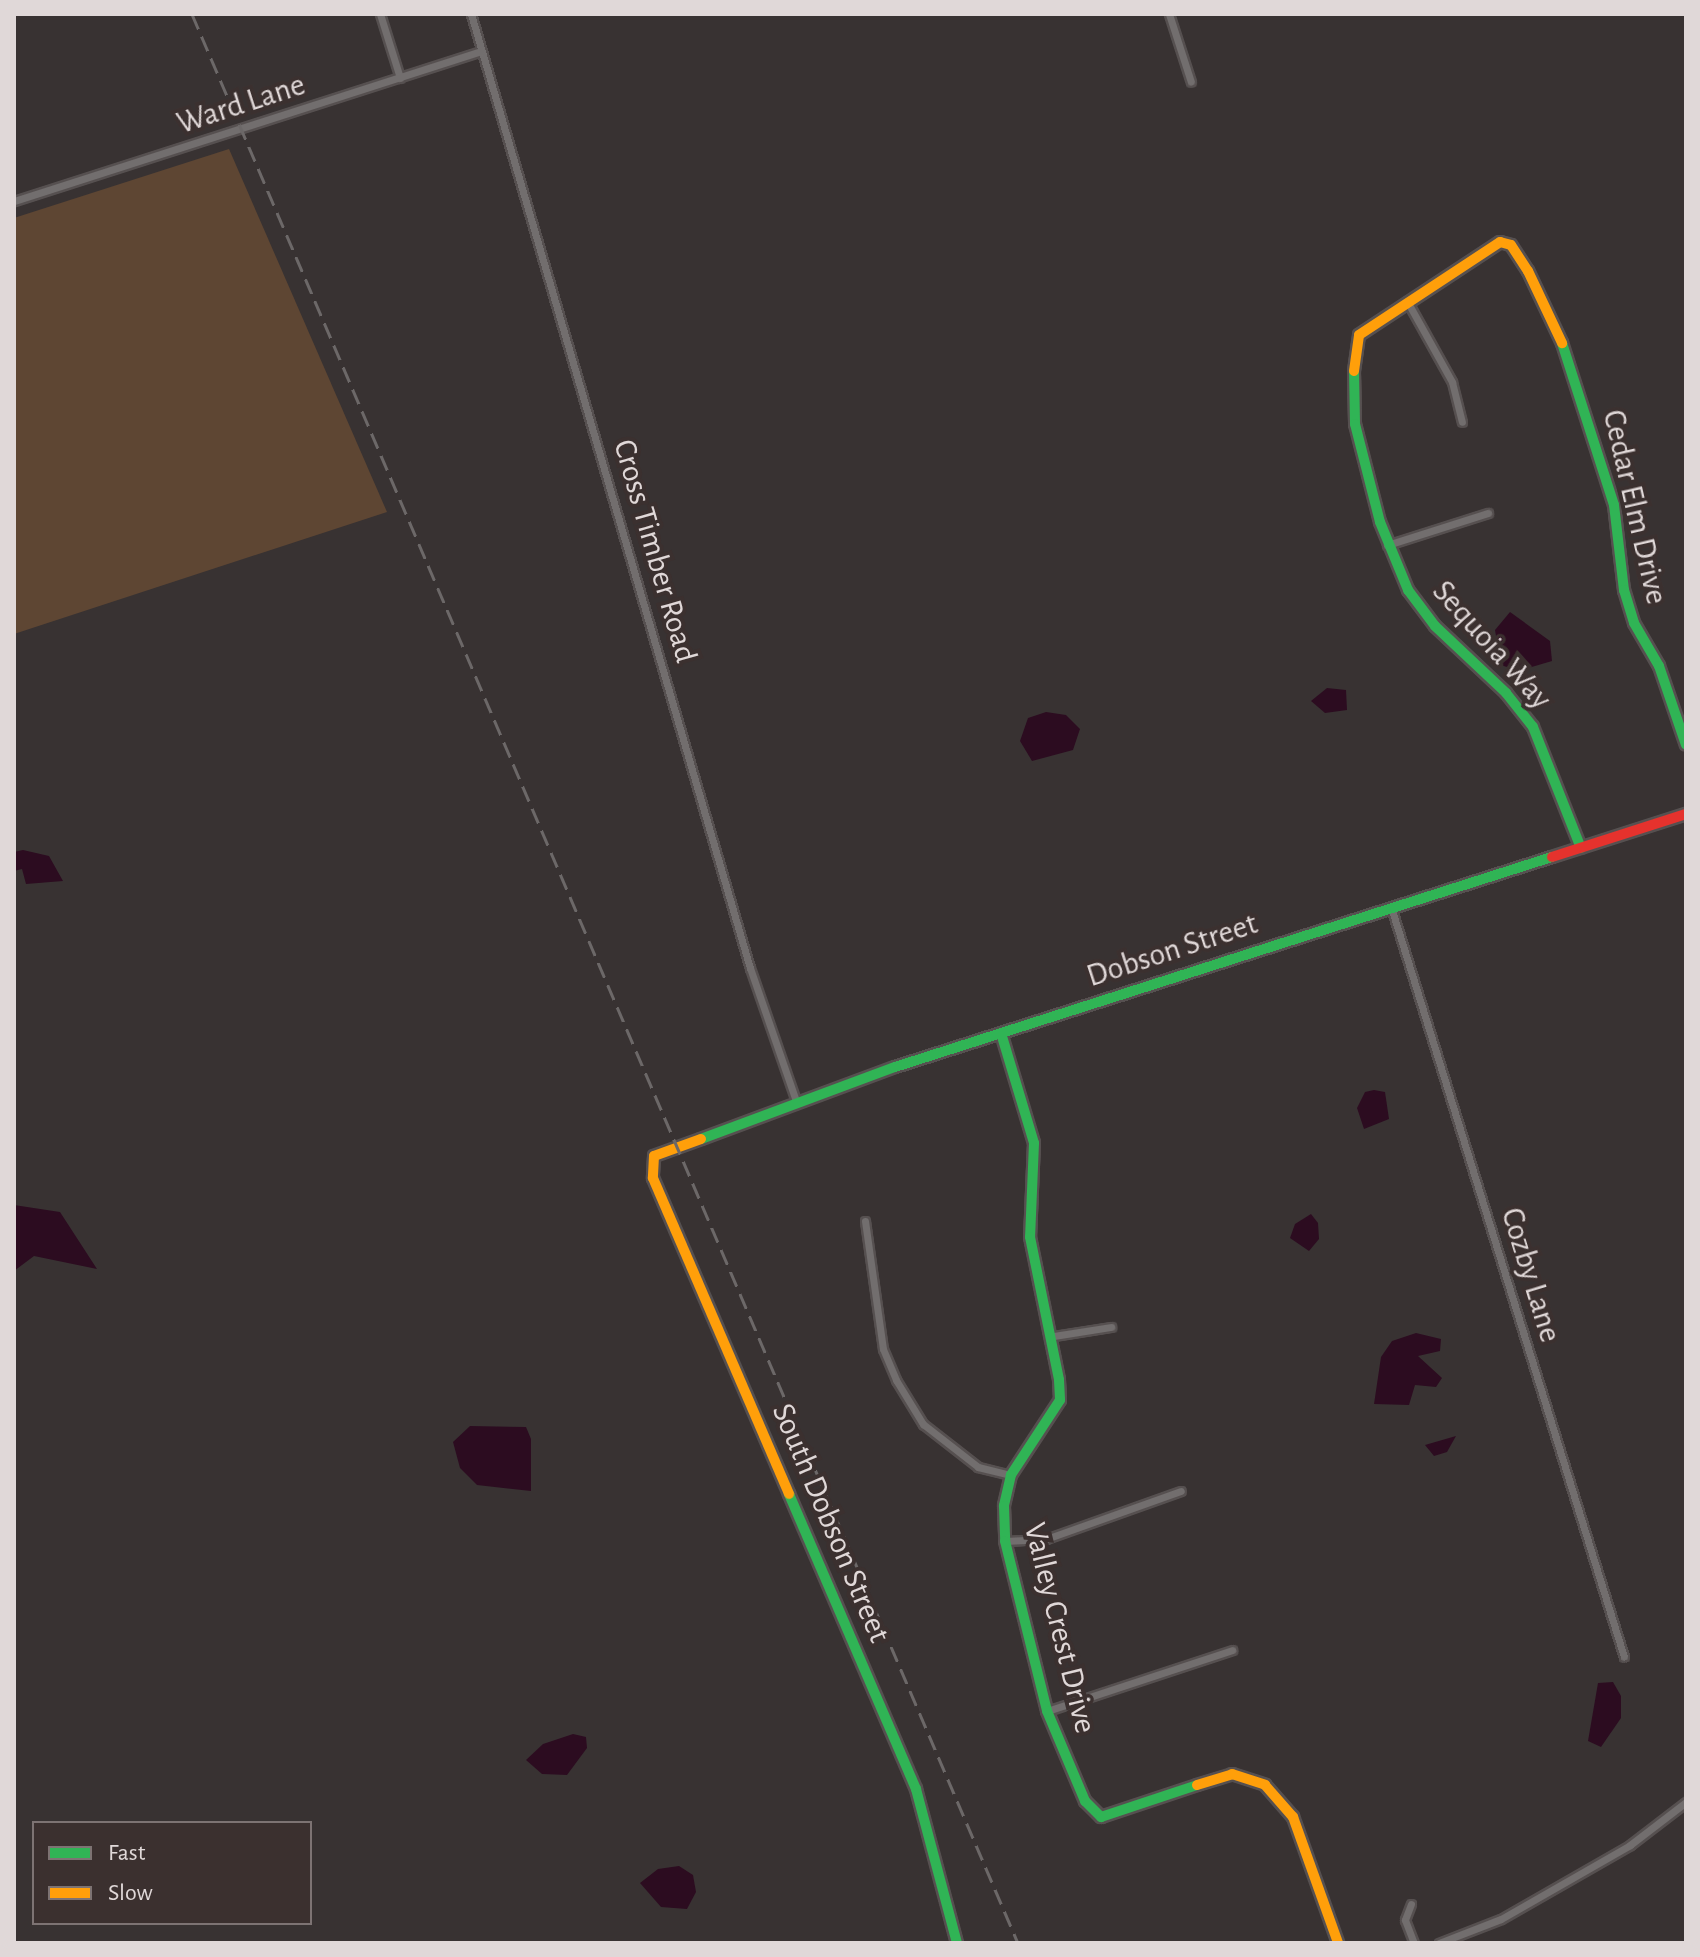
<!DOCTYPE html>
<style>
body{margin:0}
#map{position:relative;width:1700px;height:1957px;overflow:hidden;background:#383232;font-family:"Alegreya Sans",sans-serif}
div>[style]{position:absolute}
.green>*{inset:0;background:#5e4633}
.water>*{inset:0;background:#2c0c20}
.roads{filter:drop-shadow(2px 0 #565050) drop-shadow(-2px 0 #565050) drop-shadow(0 2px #565050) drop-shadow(0 -2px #565050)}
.street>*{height:7px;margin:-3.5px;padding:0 3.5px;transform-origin:3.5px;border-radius:3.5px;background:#726e6e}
.fast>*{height:10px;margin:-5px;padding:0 5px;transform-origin:5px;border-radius:5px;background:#30b455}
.slow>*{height:10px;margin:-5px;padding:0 5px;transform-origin:5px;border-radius:5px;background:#ff9f0a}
.jam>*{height:10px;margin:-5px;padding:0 5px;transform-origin:5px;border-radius:5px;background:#e5322d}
.rail>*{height:3px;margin-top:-1.5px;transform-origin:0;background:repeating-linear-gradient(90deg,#6c6868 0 16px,transparent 0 24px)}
span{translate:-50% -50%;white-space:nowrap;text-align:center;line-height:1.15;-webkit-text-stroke:8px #3b302f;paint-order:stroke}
.street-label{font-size:32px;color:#e0d8d8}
.frame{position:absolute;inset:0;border:16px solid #e0d8d8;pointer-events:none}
.legend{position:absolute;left:32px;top:1821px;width:280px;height:104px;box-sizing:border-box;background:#3b302f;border:2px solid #7d7373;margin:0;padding:10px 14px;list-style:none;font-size:24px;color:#e0d8d8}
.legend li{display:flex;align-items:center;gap:16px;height:40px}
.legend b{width:40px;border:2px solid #7d7373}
</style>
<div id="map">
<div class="green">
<div style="clip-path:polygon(229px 149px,387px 512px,14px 634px,14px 218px)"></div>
</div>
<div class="water">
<div style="clip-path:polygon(1510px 612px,1550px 641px,1552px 661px,1518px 671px,1501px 665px,1495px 630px)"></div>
<div style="clip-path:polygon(1327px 688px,1346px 690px,1347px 710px,1325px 713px,1311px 701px)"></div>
<div style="clip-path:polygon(1046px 712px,1066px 715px,1080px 729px,1073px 750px,1032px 761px,1020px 741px,1028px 718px)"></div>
<div style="clip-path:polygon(23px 850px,49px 856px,63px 881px,26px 884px,22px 869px,14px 871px,14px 852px)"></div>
<div style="clip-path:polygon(1374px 1090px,1385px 1092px,1389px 1119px,1364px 1129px,1357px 1108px,1365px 1092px)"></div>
<div style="clip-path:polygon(14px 1205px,60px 1212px,97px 1269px,34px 1256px,14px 1271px)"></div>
<div style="clip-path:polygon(1311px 1214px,1318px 1223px,1319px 1239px,1309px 1251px,1290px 1238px,1295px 1224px)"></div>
<div style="clip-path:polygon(1416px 1333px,1441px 1339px,1440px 1351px,1418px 1356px,1442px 1378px,1436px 1387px,1415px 1385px,1409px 1405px,1374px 1404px,1381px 1357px,1392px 1341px)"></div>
<div style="clip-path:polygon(470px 1426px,526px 1427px,531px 1439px,531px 1491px,477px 1485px,460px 1468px,453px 1442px)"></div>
<div style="clip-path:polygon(1456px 1436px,1447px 1452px,1434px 1456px,1425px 1445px)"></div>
<div style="clip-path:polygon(1613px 1682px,1621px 1696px,1621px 1718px,1601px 1747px,1588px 1741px,1598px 1683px)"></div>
<div style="clip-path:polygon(573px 1734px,586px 1737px,587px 1748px,567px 1775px,542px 1774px,526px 1760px,543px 1744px)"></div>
<div style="clip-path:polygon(679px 1866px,693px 1875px,696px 1892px,687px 1909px,661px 1907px,640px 1883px,658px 1869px)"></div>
</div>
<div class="roads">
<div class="street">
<div style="left:380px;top:14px;width:67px;rotate:72.6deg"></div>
<div style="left:471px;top:14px;width:994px;rotate:73.7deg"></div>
<div style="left:750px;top:968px;width:141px;rotate:70.9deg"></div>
<div style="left:1169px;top:14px;width:71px;rotate:72.1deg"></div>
<div style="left:14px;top:201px;width:491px;rotate:-17.8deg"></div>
<div style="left:1407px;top:301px;width:93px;rotate:60.9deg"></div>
<div style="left:1452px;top:382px;width:41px;rotate:76deg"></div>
<div style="left:1387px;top:545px;width:106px;rotate:-17.6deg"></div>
<div style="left:1391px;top:907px;width:785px;rotate:72.74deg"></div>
<div style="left:865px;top:1221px;width:129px;rotate:82deg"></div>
<div style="left:883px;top:1349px;width:34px;rotate:67deg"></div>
<div style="left:896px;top:1380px;width:52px;rotate:58.5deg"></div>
<div style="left:923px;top:1424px;width:70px;rotate:38deg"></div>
<div style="left:978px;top:1467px;width:34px;rotate:14deg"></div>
<div style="left:1054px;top:1336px;width:58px;rotate:-9deg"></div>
<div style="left:1005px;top:1541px;width:41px;rotate:-2.8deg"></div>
<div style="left:1046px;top:1539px;width:143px;rotate:-19.6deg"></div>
<div style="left:1047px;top:1711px;width:195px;rotate:-18.2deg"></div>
<div style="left:1411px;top:1904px;width:17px;rotate:111deg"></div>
<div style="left:1405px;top:1920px;width:25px;rotate:69deg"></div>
<div style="left:1439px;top:1943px;width:66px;rotate:-21.2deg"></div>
<div style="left:1501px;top:1919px;width:149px;rotate:-29.8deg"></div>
<div style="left:1630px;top:1845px;width:71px;rotate:-37.5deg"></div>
</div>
<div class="fast">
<div style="left:1562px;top:343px;width:170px;rotate:72.2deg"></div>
<div style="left:1614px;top:505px;width:86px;rotate:83.3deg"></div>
<div style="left:1624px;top:590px;width:34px;rotate:73deg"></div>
<div style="left:1634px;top:623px;width:50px;rotate:59.8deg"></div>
<div style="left:1659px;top:666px;width:83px;rotate:71.1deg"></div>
<div style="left:1354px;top:371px;width:53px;rotate:88.9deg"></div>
<div style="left:1355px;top:424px;width:101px;rotate:75.7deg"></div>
<div style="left:1380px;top:522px;width:74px;rotate:67.6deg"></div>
<div style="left:1408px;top:590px;width:45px;rotate:53.1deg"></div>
<div style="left:1435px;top:626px;width:98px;rotate:43.3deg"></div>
<div style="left:1506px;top:693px;width:43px;rotate:51.5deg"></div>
<div style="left:1533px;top:727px;width:130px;rotate:68.4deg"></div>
<div style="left:1001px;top:1033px;width:115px;rotate:73.3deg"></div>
<div style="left:1034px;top:1143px;width:94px;rotate:92.4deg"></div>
<div style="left:1030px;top:1237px;width:146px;rotate:78.5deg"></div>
<div style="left:1059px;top:1380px;width:20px;rotate:87deg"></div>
<div style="left:1060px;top:1400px;width:90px;rotate:123.2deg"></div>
<div style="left:1011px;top:1475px;width:32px;rotate:103deg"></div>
<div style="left:1004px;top:1506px;width:35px;rotate:88deg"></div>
<div style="left:1005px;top:1541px;width:175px;rotate:76.1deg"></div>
<div style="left:1047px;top:1711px;width:98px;rotate:67.1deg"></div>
<div style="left:1085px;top:1801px;width:23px;rotate:45deg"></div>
<div style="left:1101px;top:1817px;width:101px;rotate:-18.4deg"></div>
<div style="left:701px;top:1139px;width:207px;rotate:-20.4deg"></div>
<div style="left:895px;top:1067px;width:690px;rotate:-17.73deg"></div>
<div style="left:789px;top:1494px;width:321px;rotate:66.7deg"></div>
<div style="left:916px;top:1789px;width:159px;rotate:75.1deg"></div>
</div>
<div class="slow">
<div style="left:1354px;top:371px;width:36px;rotate:-82deg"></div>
<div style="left:1359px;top:335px;width:169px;rotate:-33.4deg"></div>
<div style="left:1500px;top:242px;width:11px;rotate:15deg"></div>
<div style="left:1511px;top:245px;width:31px;rotate:57deg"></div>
<div style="left:1528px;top:271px;width:80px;rotate:64.7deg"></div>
<div style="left:701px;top:1139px;width:50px;rotate:160.1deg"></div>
<div style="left:654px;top:1156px;width:22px;rotate:93deg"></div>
<div style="left:653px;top:1178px;width:344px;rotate:66.7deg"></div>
<div style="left:1197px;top:1785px;width:37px;rotate:-17deg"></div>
<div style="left:1232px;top:1774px;width:35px;rotate:18deg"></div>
<div style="left:1265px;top:1785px;width:43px;rotate:48.8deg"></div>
<div style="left:1293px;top:1817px;width:134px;rotate:70.3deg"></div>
</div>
<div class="jam">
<div style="left:1552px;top:857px;width:141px;rotate:-17.8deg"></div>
</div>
</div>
<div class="rail">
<div style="left:192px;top:14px;width:2098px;rotate:66.82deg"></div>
</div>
<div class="street-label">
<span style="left:241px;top:104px;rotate:-18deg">Ward Lane</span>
<span style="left:1635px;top:507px;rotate:77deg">Cedar Elm Drive</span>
<span style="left:655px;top:551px;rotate:74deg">Cross Timber Road</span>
<span style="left:1492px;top:645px;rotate:48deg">Sequoia Way</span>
<span style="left:1172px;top:950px;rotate:-18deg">Dobson Street</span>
<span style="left:1531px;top:1275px;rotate:73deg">Cozby Lane</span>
<span style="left:831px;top:1523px;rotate:67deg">South Dobson Street</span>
<span style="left:1060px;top:1628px;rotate:76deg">Valley Crest Drive</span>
</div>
<div class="frame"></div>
<ul class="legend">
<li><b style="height:10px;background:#30b455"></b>Fast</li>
<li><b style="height:10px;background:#ff9f0a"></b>Slow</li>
</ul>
</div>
